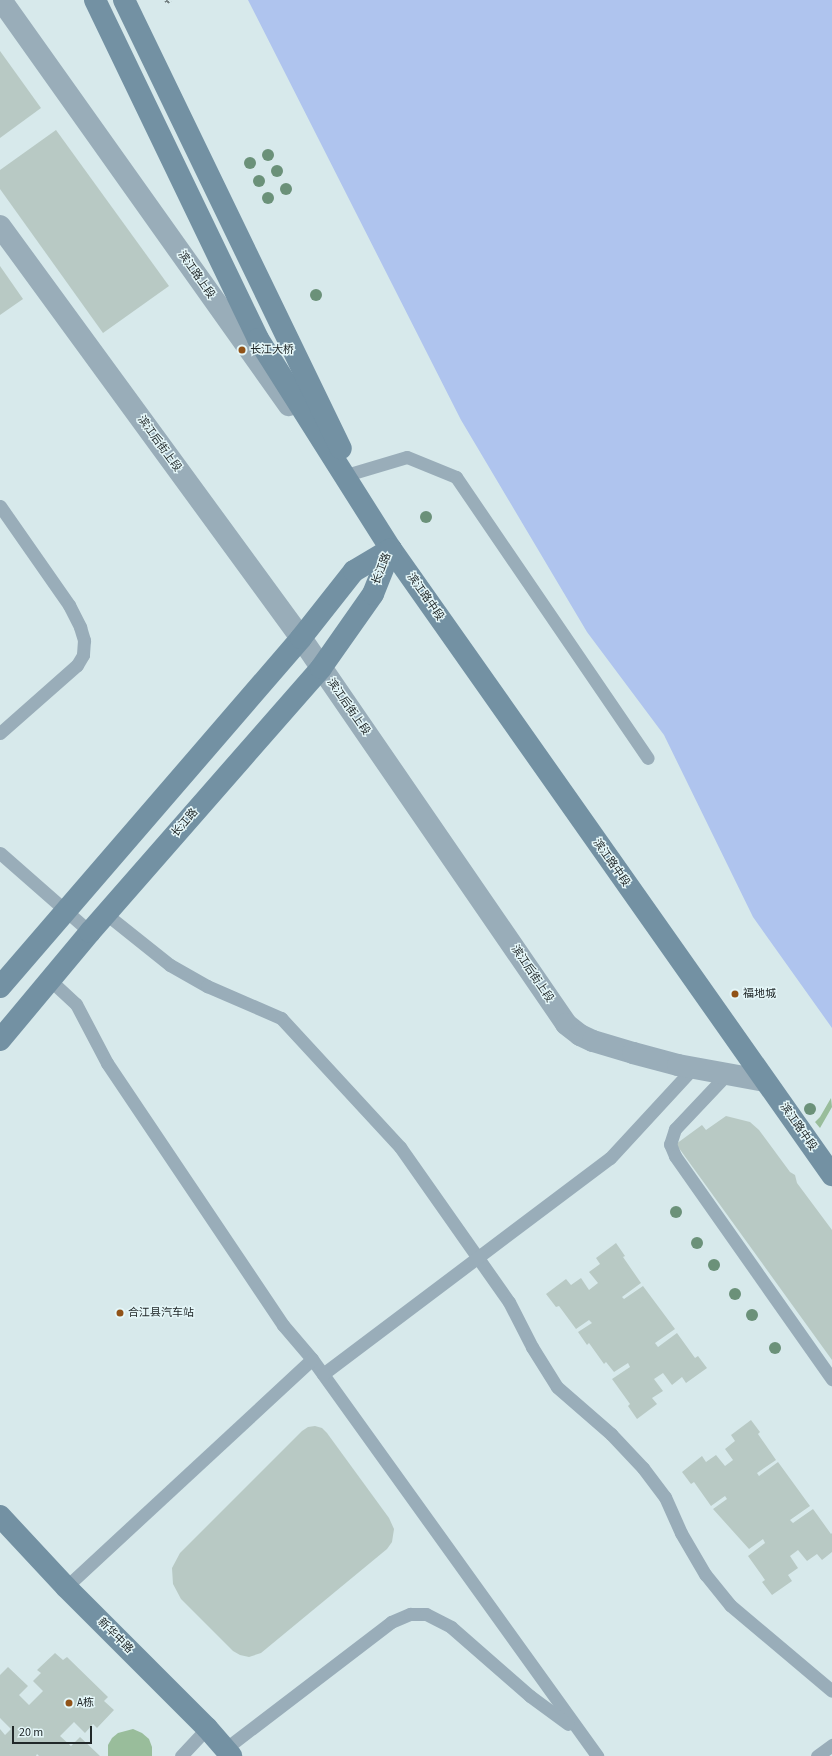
<!DOCTYPE html>
<meta charset="utf-8">
<style>
body{margin:0}
#map{position:relative;width:832px;height:1756px;overflow:hidden;background:#d7e9eb;font-family:"Source Sans 3","Noto Sans SC",sans-serif}
div>[style]{position:absolute}
.green>*{inset:0;background:#99bd9b}
.water>*{inset:0;background:#afc4ee}
.building>*{inset:0;background:#b8c9c4}
.path>*{height:2.5px;margin-top:-1.25px;transform-origin:0;background:repeating-linear-gradient(90deg,#737f80 0 2px,transparent 0 4px)}
.lane>*{height:13px;margin:-6.5px;padding:0 6.5px;transform-origin:6.5px;border-radius:6.5px;background:#99adb9}
.street>*{height:22px;margin:-11px;padding:0 11px;transform-origin:11px;border-radius:11px;background:#99adb9}
.secondary>*{height:22px;margin:-11px;padding:0 11px;transform-origin:11px;border-radius:11px;background:#7391a3}
.trees>*{width:12px;height:12px;margin:-6px;border-radius:50%;background:#6b9179}
.dots>*{width:11px;height:11px;translate:-50% -50%;box-sizing:border-box;border:2px solid #e4f6f8;border-radius:50%}
span{translate:-50% -50%;white-space:nowrap;text-align:center;line-height:1.15;-webkit-text-stroke:3px #e4f6f8;paint-order:stroke}
.street-label{font-size:11px;color:#212829}
.poi-label{font-size:11px;color:#212829}
.left{translate:0 -50%;text-align:left}
.scale{position:absolute;left:12px;top:1726px;width:80px;height:18px;box-sizing:border-box;border:2px solid #212829;border-top:0;padding-left:5px;font-size:12px;line-height:14px;white-space:nowrap;color:#212829;-webkit-text-stroke:3px #e4f6f8;paint-order:stroke}
</style>
<div id="map">
<div class="green">
<div style="clip-path:polygon(831px 1098px,832px 1107px,820px 1128px,815px 1122px,820px 1117px)"></div>
<div style="clip-path:polygon(133px 1729px,142px 1733px,149px 1739px,152px 1747px,152px 1756px,108px 1756px,108px 1745px,112px 1738px,118px 1733px)"></div>
</div>
<div class="water">
<div style="clip-path:polygon(248px 0,832px 0,832px 1028px,753px 917px,664px 735px,587px 632px,461px 420px)"></div>
</div>
<div class="building">
<div style="clip-path:polygon(0 51px,41px 108px,0 138px)"></div>
<div style="clip-path:polygon(56px 130px,169px 286px,103px 333px,0 189px,0 170px)"></div>
<div style="clip-path:polygon(0 266px,23px 299px,0 315px)"></div>
<div style="clip-path:polygon(726px 1116px,750px 1122px,759px 1130px,790px 1172px,795px 1175px,797px 1183px,832px 1230px,832px 1360px,676px 1144px,702px 1125px,706px 1130px)"></div>
<div style="clip-path:polygon(616px 1243px,625px 1256px,623px 1257px,641px 1283px,622px 1297px,624px 1299px,643px 1286px,675px 1329px,655px 1343px,658px 1347px,677px 1333px,695px 1358px,698px 1356px,707px 1368px,686px 1383px,682px 1377px,672px 1385px,663px 1373px,654px 1379px,663px 1391px,652px 1398px,657px 1404px,637px 1419px,628px 1406px,630px 1404px,612px 1379px,630px 1367px,628px 1363px,614px 1372px,606px 1362px,604px 1364px,589px 1343px,587px 1345px,578px 1332px,592px 1323px,589px 1320px,576px 1329px,559px 1306px,556px 1307px,546px 1294px,566px 1279px,571px 1285px,581px 1278px,589px 1290px,598px 1283px,589px 1272px,600px 1264px,596px 1258px)"></div>
<div style="clip-path:polygon(751px 1420px,760px 1432px,758px 1434px,776px 1460px,757px 1473px,759px 1476px,778px 1462px,810px 1506px,790px 1520px,793px 1523px,813px 1509px,831px 1534px,832px 1533px,832px 1552px,822px 1560px,817px 1554px,807px 1561px,798px 1550px,790px 1556px,798px 1568px,788px 1575px,792px 1581px,772px 1595px,762px 1582px,765px 1580px,748px 1556px,765px 1543px,763px 1539px,749px 1549px,713px 1509px,727px 1499px,725px 1496px,711px 1506px,694px 1482px,691px 1484px,682px 1472px,702px 1456px,706px 1462px,716px 1455px,725px 1466px,733px 1460px,725px 1449px,735px 1441px,731px 1435px)"></div>
<div style="clip-path:polygon(315px 1426px,322px 1428px,327px 1433px,389px 1518px,394px 1529px,392px 1542px,387px 1549px,261px 1653px,249px 1657px,240px 1655px,233px 1651px,181px 1599px,173px 1584px,172px 1568px,180px 1553px,302px 1431px,308px 1427px)"></div>
<div style="clip-path:polygon(55px 1653px,63px 1660px,67px 1657px,108px 1697px,104px 1701px,114px 1710px,97px 1728px,93px 1724px,85px 1733px,74px 1722px,60px 1736px,71px 1746px,80px 1737px,100px 1756px,39px 1756px,37px 1754px,36px 1756px,0 1756px,0 1729px,5px 1735px,11px 1729px,0 1718px,0 1675px,8px 1667px,28px 1686px,19px 1695px,29px 1705px,43px 1691px,33px 1681px,41px 1673px,37px 1670px)"></div>
</div>
<div class="path">
<div style="left:166px;top:0;width:2px;rotate:63deg"></div>
<div style="left:167px;top:2px;width:4px;rotate:-34deg"></div>
</div>
<div class="lane">
<div style="left:353px;top:473px;width:56px;rotate:-16.5deg"></div>
<div style="left:407px;top:457px;width:53px;rotate:22.2deg"></div>
<div style="left:456px;top:477px;width:340px;rotate:55.7deg"></div>
<div style="left:0;top:506px;width:121px;rotate:55.1deg"></div>
<div style="left:69px;top:605px;width:25px;rotate:63deg"></div>
<div style="left:80px;top:627px;width:14px;rotate:73deg"></div>
<div style="left:84px;top:640px;width:15px;rotate:94deg"></div>
<div style="left:83px;top:655px;width:12px;rotate:121deg"></div>
<div style="left:77px;top:665px;width:103px;rotate:138.6deg"></div>
<div style="left:0;top:853px;width:120px;rotate:41.3deg"></div>
<div style="left:106px;top:914px;width:82px;rotate:38.6deg"></div>
<div style="left:170px;top:965px;width:43px;rotate:29.6deg"></div>
<div style="left:207px;top:986px;width:81px;rotate:23.4deg"></div>
<div style="left:281px;top:1018px;width:176px;rotate:47.3deg"></div>
<div style="left:400px;top:1147px;width:189px;rotate:54.9deg"></div>
<div style="left:509px;top:1302px;width:51px;rotate:62.9deg"></div>
<div style="left:532px;top:1347px;width:47px;rotate:58deg"></div>
<div style="left:557px;top:1387px;width:72px;rotate:41deg"></div>
<div style="left:611px;top:1434px;width:47px;rotate:46.7deg"></div>
<div style="left:643px;top:1468px;width:36px;rotate:53deg"></div>
<div style="left:665px;top:1497px;width:39px;rotate:66deg"></div>
<div style="left:681px;top:1533px;width:48px;rotate:59.7deg"></div>
<div style="left:705px;top:1574px;width:40px;rotate:51deg"></div>
<div style="left:730px;top:1605px;width:133px;rotate:40.1deg"></div>
<div style="left:50px;top:980px;width:35px;rotate:43deg"></div>
<div style="left:76px;top:1004px;width:67px;rotate:62.3deg"></div>
<div style="left:107px;top:1063px;width:316px;rotate:56.1deg"></div>
<div style="left:283px;top:1325px;width:45px;rotate:49.5deg"></div>
<div style="left:312px;top:1359px;width:489px;rotate:54.3deg"></div>
<div style="left:727px;top:1074px;width:76px;rotate:133.4deg"></div>
<div style="left:675px;top:1129px;width:16px;rotate:108deg"></div>
<div style="left:670px;top:1144px;width:13px;rotate:67deg"></div>
<div style="left:675px;top:1156px;width:273px;rotate:54.9deg"></div>
<div style="left:323px;top:1374px;width:359px;rotate:-37deg"></div>
<div style="left:610px;top:1158px;width:122px;rotate:-47.3deg"></div>
<div style="left:66px;top:1587px;width:335px;rotate:-42.8deg"></div>
<div style="left:225px;top:1749px;width:209px;rotate:-37.4deg"></div>
<div style="left:391px;top:1622px;width:21px;rotate:-23deg"></div>
<div style="left:410px;top:1614px;width:16px"></div>
<div style="left:426px;top:1614px;width:28px;rotate:27deg"></div>
<div style="left:451px;top:1627px;width:105px;rotate:41.1deg"></div>
<div style="left:530px;top:1696px;width:47px;rotate:36.4deg"></div>
<div style="left:181px;top:1756px;width:38px;rotate:-47deg"></div>
<div style="left:817px;top:1756px;width:19px;rotate:-36deg"></div>
</div>
<div class="street">
<div style="left:1px;top:0;width:497px;rotate:54.6deg"></div>
<div style="left:0;top:226px;width:510px;rotate:53.85deg"></div>
<div style="left:301px;top:638px;width:468px;rotate:55.5deg"></div>
<div style="left:566px;top:1024px;width:18px;rotate:38deg"></div>
<div style="left:580px;top:1035px;width:14px;rotate:25deg"></div>
<div style="left:593px;top:1041px;width:42px;rotate:16.7deg"></div>
<div style="left:633px;top:1053px;width:47px;rotate:14.9deg"></div>
<div style="left:678px;top:1065px;width:88px;rotate:10.4deg"></div>
</div>
<div class="secondary">
<div style="left:95px;top:0;width:376px;rotate:64.3deg"></div>
<div style="left:258px;top:339px;width:249px;rotate:57.7deg"></div>
<div style="left:391px;top:549px;width:766px;rotate:54.84deg"></div>
<div style="left:124px;top:0;width:498px;rotate:64.2deg"></div>
<div style="left:0;top:987px;width:461px;rotate:-49.2deg"></div>
<div style="left:301px;top:638px;width:85px;rotate:-51.7deg"></div>
<div style="left:354px;top:571px;width:43px;rotate:-30.7deg"></div>
<div style="left:0;top:1040px;width:141px;rotate:-50.2deg"></div>
<div style="left:90px;top:932px;width:351px;rotate:-48.8deg"></div>
<div style="left:321px;top:668px;width:90px;rotate:-54.9deg"></div>
<div style="left:373px;top:594px;width:48px;rotate:-68.2deg"></div>
<div style="left:0;top:1516px;width:97px;rotate:47.1deg"></div>
<div style="left:66px;top:1587px;width:199px;rotate:45deg"></div>
<div style="left:207px;top:1728px;width:37px;rotate:49deg"></div>
</div>
<div class="trees">
<div style="left:268px;top:155px"></div>
<div style="left:250px;top:163px"></div>
<div style="left:277px;top:171px"></div>
<div style="left:259px;top:181px"></div>
<div style="left:286px;top:189px"></div>
<div style="left:268px;top:198px"></div>
<div style="left:316px;top:295px"></div>
<div style="left:426px;top:517px"></div>
<div style="left:810px;top:1109px"></div>
<div style="left:676px;top:1212px"></div>
<div style="left:697px;top:1243px"></div>
<div style="left:714px;top:1265px"></div>
<div style="left:735px;top:1294px"></div>
<div style="left:752px;top:1315px"></div>
<div style="left:775px;top:1348px"></div>
</div>
<div class="dots">
<div style="left:242px;top:350px;background:#915318"></div>
<div style="left:735px;top:994px;background:#915318"></div>
<div style="left:120px;top:1313px;background:#915318"></div>
<div style="left:69px;top:1703px;background:#915318"></div>
</div>
<div class="street-label">
<span style="left:196px;top:275px;rotate:55deg">滨江路上段</span>
<span style="left:159px;top:444px;rotate:54deg">滨江后街上段</span>
<span style="left:382px;top:569px;rotate:-69deg">长江路</span>
<span style="left:425px;top:597px;rotate:55deg">滨江路中段</span>
<span style="left:348px;top:707px;rotate:55deg">滨江后街上段</span>
<span style="left:185px;top:823px;rotate:-49deg">长江路</span>
<span style="left:611px;top:863px;rotate:55deg">滨江路中段</span>
<span style="left:532px;top:974px;rotate:56deg">滨江后街上段</span>
<span style="left:798px;top:1127px;rotate:55deg">滨江路中段</span>
<span style="left:115px;top:1636px;rotate:45deg">新华中路</span>
</div>
<div class="poi-label">
<span class="left" style="left:250px;top:350px">长江大桥</span>
<span class="left" style="left:743px;top:994px">福地城</span>
<span class="left" style="left:128px;top:1313px">合江县汽车站</span>
<span class="left" style="left:77px;top:1703px">A栋</span>
</div>
<div class="scale">20 m</div>
</div>
